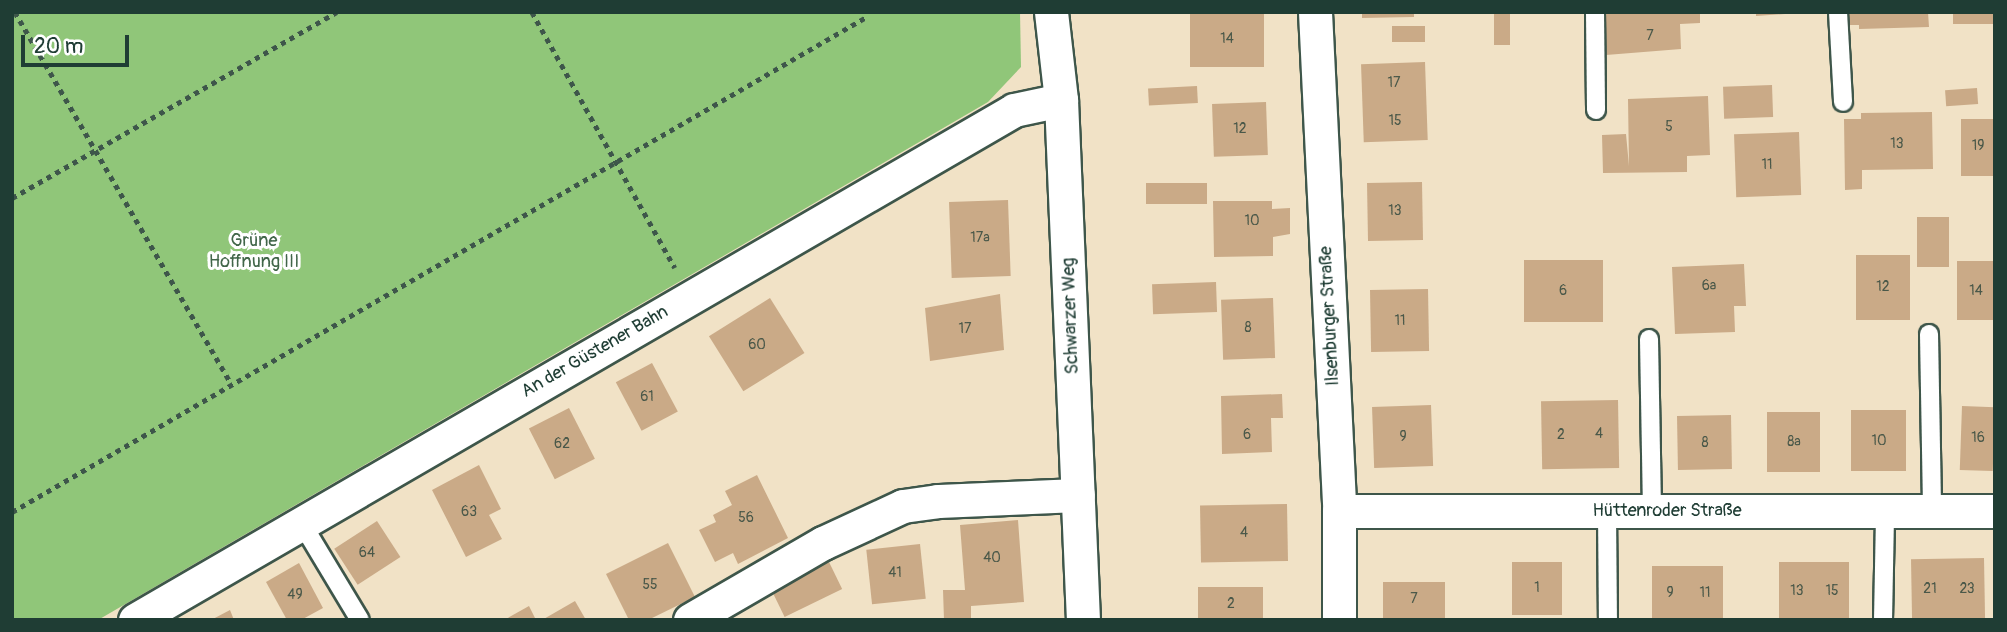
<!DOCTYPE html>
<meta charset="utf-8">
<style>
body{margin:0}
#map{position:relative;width:2007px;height:632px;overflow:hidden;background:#f1e2c6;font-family:Pangolin,sans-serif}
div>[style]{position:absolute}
.green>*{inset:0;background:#90c679}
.building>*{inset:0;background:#caaa87;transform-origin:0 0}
.path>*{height:4.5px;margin-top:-2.25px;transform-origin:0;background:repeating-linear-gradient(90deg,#3e564a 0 5px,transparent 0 10px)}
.roads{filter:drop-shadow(2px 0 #3e564a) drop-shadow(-2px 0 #3e564a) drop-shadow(0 2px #3e564a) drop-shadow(0 -2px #3e564a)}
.service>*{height:18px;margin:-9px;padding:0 9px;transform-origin:9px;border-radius:9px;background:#fff}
.minor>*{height:33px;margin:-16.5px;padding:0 16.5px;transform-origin:16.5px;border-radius:16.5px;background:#fff}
span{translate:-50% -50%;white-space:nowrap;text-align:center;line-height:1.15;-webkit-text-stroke:6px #fff;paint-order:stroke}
.number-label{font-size:14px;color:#4a5849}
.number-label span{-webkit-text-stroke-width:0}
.park-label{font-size:18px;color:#416649}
.street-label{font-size:18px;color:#1f3d34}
.frame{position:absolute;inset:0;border:14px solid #1f3d34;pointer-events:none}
.scale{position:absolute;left:21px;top:35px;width:108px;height:32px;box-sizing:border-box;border:4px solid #1f3d34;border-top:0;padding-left:9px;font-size:21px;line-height:24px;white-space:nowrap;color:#1f3d34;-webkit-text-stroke:5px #fff;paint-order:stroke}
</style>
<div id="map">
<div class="green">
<div style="clip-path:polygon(12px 12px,1020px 12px,1021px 67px,988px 102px,98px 620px,12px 620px)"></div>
</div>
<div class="building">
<div style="left:1190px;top:12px;width:74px;height:55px"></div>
<div style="clip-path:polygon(1362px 12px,1414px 12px,1414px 17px,1362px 18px)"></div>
<div style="left:1494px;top:12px;width:16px;height:33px"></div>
<div style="clip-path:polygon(1606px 12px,1700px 12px,1700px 23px,1680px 24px,1681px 49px,1606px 55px)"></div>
<div style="clip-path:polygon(1756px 12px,1785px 12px,1785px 14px,1756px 16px)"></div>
<div style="clip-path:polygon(1848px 12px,1928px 12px,1929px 27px,1859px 29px,1859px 25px,1849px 25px)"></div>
<div style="left:1953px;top:12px;width:42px;height:12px"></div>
<div style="left:1425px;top:26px;width:16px;height:33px;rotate:90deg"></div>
<div style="left:1425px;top:62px;width:78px;height:64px;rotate:88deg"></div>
<div style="left:1772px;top:85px;width:32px;height:49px;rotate:88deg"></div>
<div style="left:1197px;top:86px;width:17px;height:49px;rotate:87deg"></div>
<div style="left:1977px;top:88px;width:16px;height:32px;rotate:86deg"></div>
<div style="clip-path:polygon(1708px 96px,1710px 155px,1687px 156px,1687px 172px,1603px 173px,1602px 135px,1626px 134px,1629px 166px,1628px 99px)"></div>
<div style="left:1266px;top:102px;width:53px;height:54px;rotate:88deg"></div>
<div style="clip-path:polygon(1932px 112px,1933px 169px,1862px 170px,1862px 189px,1845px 190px,1844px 119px,1861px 119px,1861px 113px)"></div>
<div style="left:1961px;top:119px;width:34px;height:57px"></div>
<div style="left:1799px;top:132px;width:63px;height:65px;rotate:88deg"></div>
<div style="left:1422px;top:182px;width:58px;height:55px;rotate:89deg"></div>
<div style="left:1207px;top:183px;width:21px;height:61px;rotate:90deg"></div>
<div style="left:1008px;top:200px;width:76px;height:59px;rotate:88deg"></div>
<div style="clip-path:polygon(1213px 201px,1272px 201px,1272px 209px,1290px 208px,1290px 234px,1273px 237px,1273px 256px,1214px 257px)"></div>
<div style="left:1917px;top:217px;width:32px;height:50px"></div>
<div style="left:1856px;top:255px;width:54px;height:65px"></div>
<div style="left:1524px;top:260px;width:79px;height:62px"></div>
<div style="left:1995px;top:261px;width:59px;height:38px;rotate:90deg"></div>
<div style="clip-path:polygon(1744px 264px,1746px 306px,1734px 306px,1735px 332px,1675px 334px,1672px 267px)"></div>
<div style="left:1216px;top:282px;width:30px;height:64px;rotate:88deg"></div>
<div style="left:1428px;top:289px;width:62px;height:58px;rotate:89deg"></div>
<div style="clip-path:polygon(1000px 294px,1004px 350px,930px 361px,925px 308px)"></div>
<div style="left:770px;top:298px;width:65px;height:72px;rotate:58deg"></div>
<div style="left:1273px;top:298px;width:60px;height:52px;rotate:88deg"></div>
<div style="left:652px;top:363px;width:55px;height:41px;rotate:62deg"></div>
<div style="clip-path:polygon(1282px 394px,1283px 418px,1271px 418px,1272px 452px,1222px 454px,1221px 396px)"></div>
<div style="left:1618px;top:400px;width:68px;height:77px;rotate:89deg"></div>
<div style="left:1431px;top:405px;width:61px;height:59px;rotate:88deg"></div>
<div style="left:1962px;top:406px;width:33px;height:64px;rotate:2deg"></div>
<div style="left:569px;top:408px;width:57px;height:45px;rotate:63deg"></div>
<div style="left:1906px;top:410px;width:61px;height:55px;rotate:90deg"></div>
<div style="left:1767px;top:412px;width:53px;height:60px"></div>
<div style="left:1731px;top:415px;width:54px;height:54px;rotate:89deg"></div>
<div style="clip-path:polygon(479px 465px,501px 509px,489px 515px,502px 539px,466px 557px,432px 490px)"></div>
<div style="clip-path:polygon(757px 475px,788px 538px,738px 564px,733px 553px,715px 562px,699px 530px,716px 522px,713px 515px,732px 505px,725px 491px)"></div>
<div style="left:1287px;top:504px;width:57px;height:87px;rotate:89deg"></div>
<div style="clip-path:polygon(1018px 520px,1024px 602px,971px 606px,971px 620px,944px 620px,943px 590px,965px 590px,960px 525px)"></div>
<div style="left:377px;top:521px;width:43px;height:51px;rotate:57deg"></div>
<div style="clip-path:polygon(668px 543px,695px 597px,648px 620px,629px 620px,606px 574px)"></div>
<div style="left:920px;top:544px;width:55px;height:54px;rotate:84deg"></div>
<div style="left:1984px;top:558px;width:62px;height:73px;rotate:89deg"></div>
<div style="left:829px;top:562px;width:30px;height:64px;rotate:64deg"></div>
<div style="left:1512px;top:562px;width:50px;height:53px"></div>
<div style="left:1779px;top:562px;width:70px;height:58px"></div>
<div style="clip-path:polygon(299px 563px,323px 608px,301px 620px,287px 620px,266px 582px)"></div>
<div style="left:1652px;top:566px;width:71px;height:54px"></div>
<div style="left:1383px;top:582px;width:62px;height:38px"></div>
<div style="left:1198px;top:587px;width:65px;height:33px"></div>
<div style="clip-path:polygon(575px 601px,586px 620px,542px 620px)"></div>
<div style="clip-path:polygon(529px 606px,536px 620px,504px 620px)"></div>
<div style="clip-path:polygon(230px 610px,234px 620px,211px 620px)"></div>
</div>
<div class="path">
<div style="left:15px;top:12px;width:429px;rotate:59.8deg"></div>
<div style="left:532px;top:12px;width:293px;rotate:60.8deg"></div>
<div style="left:12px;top:198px;width:374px;rotate:-29.8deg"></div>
<div style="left:12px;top:512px;width:989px;rotate:-30.09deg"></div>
</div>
<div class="roads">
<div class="service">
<div style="left:1595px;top:12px;width:98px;rotate:89.4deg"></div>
<div style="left:1838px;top:12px;width:90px;rotate:86.8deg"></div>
<div style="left:1929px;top:334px;width:177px;rotate:89deg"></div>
<div style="left:1649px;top:339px;width:172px;rotate:89deg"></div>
<div style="left:1607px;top:511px;width:109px;rotate:89.5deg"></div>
<div style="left:301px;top:522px;width:114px;rotate:59deg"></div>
<div style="left:1883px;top:620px;width:109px;rotate:-88.9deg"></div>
</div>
<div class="minor">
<div style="left:1051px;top:12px;width:89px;rotate:83.5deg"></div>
<div style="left:1061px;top:100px;width:520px;rotate:87.58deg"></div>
<div style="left:1315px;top:12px;width:500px;rotate:87.2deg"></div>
<div style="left:1339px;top:511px;width:109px;rotate:90deg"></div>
<div style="left:1339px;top:511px;width:656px"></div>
<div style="left:135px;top:620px;width:1016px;rotate:-30.12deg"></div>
<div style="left:1014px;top:110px;width:48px;rotate:-12deg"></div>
<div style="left:690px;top:620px;width:154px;rotate:-30.1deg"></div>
<div style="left:823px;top:543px;width:88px;rotate:-24.8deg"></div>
<div style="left:903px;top:506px;width:35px;rotate:-8deg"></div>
<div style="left:938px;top:501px;width:140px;rotate:-2.5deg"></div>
</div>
</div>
<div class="number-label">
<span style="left:1650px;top:36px">7</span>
<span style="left:1227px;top:39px">14</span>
<span style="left:1394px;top:83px">17</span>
<span style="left:1395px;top:121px">15</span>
<span style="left:1669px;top:127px">5</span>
<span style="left:1240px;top:129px">12</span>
<span style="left:1897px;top:144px">13</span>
<span style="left:1978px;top:146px">19</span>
<span style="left:1767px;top:165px">11</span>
<span style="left:1395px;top:211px">13</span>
<span style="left:1252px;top:221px">10</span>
<span style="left:980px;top:238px">17a</span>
<span style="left:1709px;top:286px">6a</span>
<span style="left:1883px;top:287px">12</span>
<span style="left:1563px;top:291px">6</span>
<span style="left:1976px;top:291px">14</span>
<span style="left:1400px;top:321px">11</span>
<span style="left:1248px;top:328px">8</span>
<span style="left:965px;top:329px">17</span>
<span style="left:757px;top:345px">60</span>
<span style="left:647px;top:397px">61</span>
<span style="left:1599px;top:434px">4</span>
<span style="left:1247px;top:435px">6</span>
<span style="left:1561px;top:435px">2</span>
<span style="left:1403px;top:437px">9</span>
<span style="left:1978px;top:438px">16</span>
<span style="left:1879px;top:441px">10</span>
<span style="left:1794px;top:442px">8a</span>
<span style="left:1705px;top:443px">8</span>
<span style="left:562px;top:444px">62</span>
<span style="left:469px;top:512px">63</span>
<span style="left:746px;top:518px">56</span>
<span style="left:1244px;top:533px">4</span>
<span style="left:367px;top:553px">64</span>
<span style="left:992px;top:558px">40</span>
<span style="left:895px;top:573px">41</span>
<span style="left:650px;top:585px">55</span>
<span style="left:1537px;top:588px">1</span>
<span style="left:1930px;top:589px">21</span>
<span style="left:1967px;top:589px">23</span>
<span style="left:1797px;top:591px">13</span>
<span style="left:1832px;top:591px">15</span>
<span style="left:1670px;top:593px">9</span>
<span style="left:1705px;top:593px">11</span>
<span style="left:295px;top:595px">49</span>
<span style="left:1414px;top:599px">7</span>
<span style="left:1231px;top:604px">2</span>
</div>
<div class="park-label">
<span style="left:254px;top:252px">Grüne<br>Hoffnung III</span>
</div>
<div class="street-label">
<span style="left:1071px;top:316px;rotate:-92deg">Schwarzer Weg</span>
<span style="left:1330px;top:316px;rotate:-93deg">Ilsenburger Straße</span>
<span style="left:595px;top:352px;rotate:-30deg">An der Güstener Bahn</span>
<span style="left:1667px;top:511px">Hüttenroder Straße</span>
</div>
<div class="frame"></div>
<div class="scale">20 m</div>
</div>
